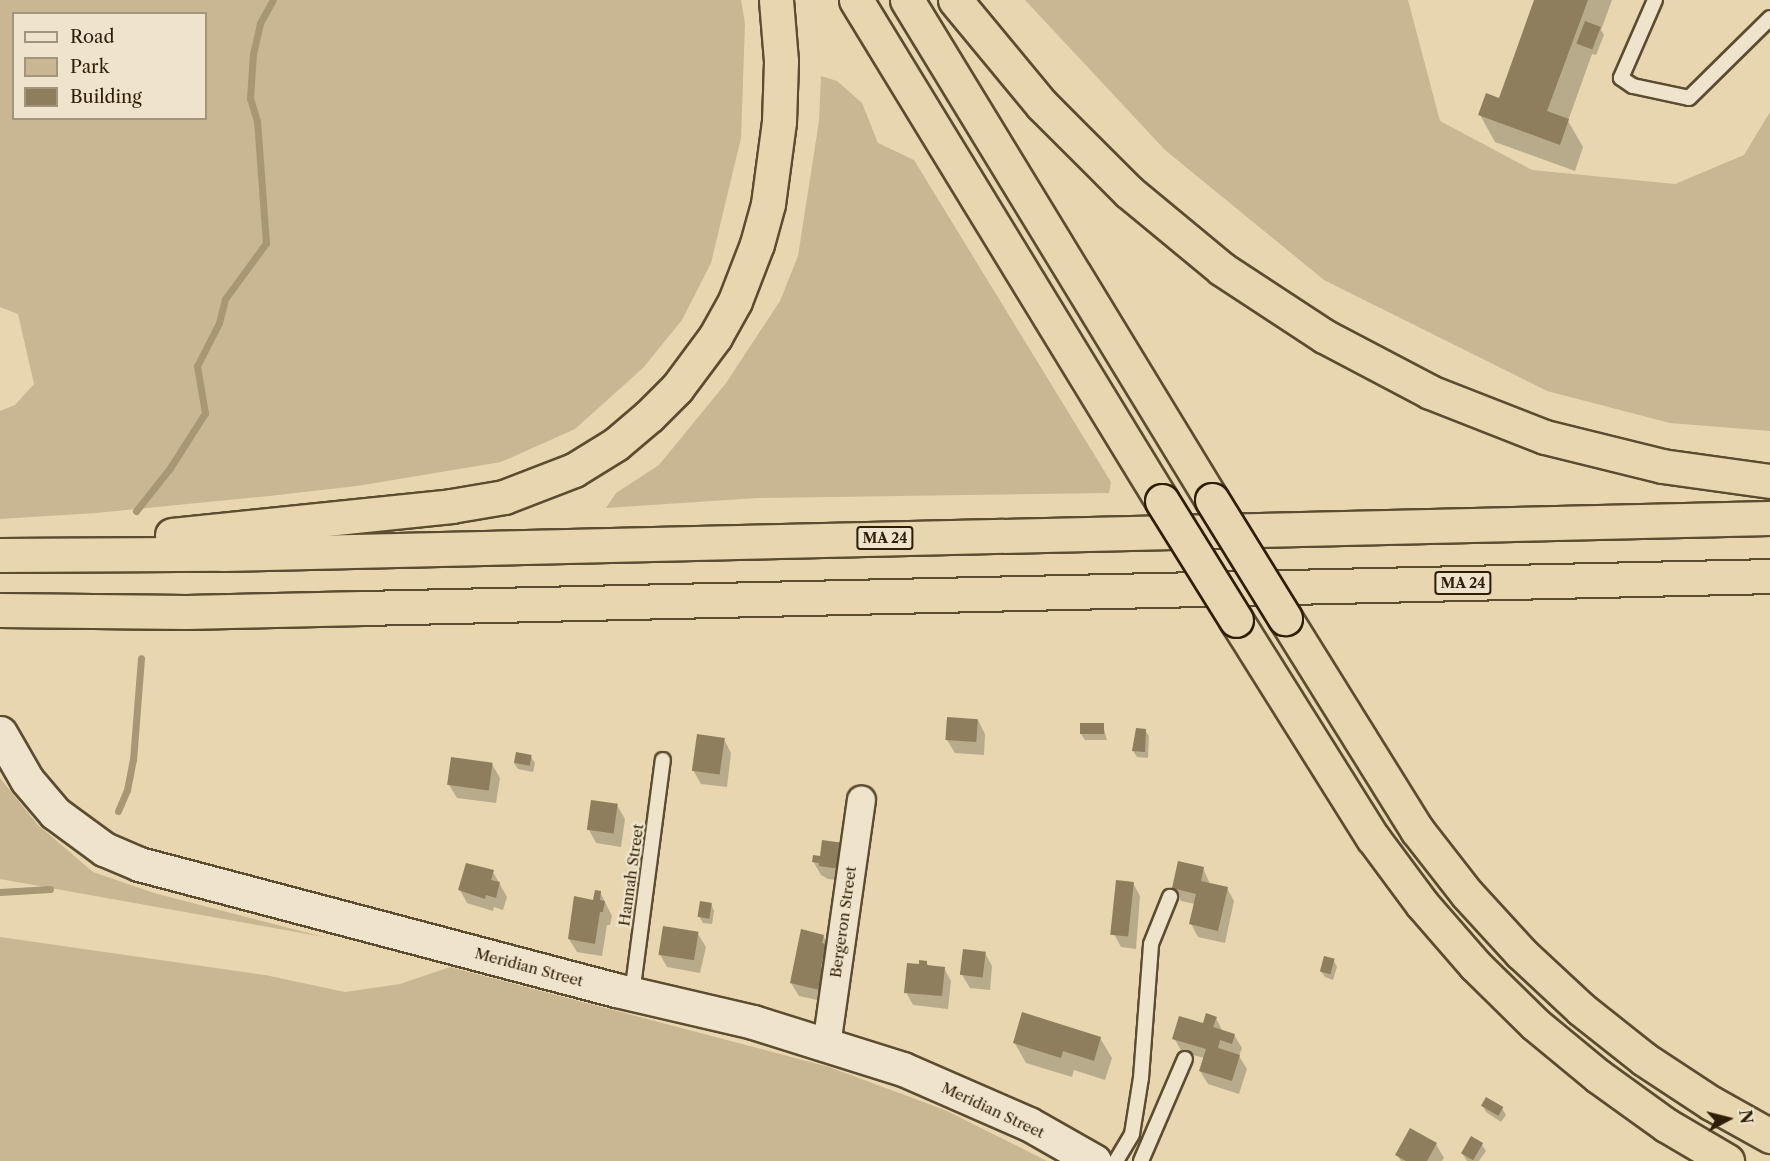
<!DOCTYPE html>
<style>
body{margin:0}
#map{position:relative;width:1770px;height:1161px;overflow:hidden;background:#e7d6af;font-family:"Libre Caslon Text",serif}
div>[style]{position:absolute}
.green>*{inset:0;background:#c8b792}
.shadow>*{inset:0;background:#0003}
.stream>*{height:7px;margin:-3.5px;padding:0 3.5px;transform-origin:3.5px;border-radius:3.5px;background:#a89775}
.building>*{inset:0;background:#8e7e5d;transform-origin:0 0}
.roads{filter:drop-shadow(2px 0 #5c4c30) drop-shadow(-2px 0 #5c4c30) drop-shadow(0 2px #5c4c30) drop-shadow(0 -2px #5c4c30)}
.service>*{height:14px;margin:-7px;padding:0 7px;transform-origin:7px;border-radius:7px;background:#efe4cb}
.minor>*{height:27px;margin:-13.5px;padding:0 13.5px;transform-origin:13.5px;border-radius:13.5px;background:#efe4cb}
.tertiary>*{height:33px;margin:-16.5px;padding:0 16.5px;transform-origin:16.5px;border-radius:16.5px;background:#efe4cb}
.motorway>*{height:33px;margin:-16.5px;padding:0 16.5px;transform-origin:16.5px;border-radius:16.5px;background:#e7d6af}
.bridges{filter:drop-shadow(2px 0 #2e1e05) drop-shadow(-2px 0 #2e1e05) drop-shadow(0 2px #2e1e05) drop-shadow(0 -2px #2e1e05)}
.motorway-bridge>*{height:33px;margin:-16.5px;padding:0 16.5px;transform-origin:16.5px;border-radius:16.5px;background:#e7d6af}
span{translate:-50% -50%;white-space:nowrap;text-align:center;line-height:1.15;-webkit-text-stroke:4.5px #efe4cb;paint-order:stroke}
.shield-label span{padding:2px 4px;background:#efe4cb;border:2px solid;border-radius:4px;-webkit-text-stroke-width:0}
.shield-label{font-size:14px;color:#2e1e05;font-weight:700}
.street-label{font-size:15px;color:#2e1e05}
.legend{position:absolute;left:12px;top:12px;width:195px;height:108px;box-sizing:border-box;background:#efe4cb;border:2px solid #a2957c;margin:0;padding:8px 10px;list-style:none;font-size:18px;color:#2e1e05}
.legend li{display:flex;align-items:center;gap:12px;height:30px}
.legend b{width:30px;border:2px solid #a2957c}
.north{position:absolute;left:1698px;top:1089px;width:60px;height:60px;-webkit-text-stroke:4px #efe4cb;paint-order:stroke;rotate:83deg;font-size:16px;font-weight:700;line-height:24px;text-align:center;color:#2e1e05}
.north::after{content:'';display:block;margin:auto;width:21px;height:27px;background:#2e1e05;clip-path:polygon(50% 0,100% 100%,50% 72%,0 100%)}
</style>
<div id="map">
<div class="green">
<div style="clip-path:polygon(evenodd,0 0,741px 0,745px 24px,741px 138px,711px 263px,682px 320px,643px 368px,575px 429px,501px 462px,357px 486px,269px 496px,96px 513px,0 519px,0 411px,15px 405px,34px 384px,18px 314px,0 307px,0 0,14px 14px,206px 14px,206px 118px,14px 118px,14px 14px)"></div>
<div style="clip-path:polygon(1025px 0,1408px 0,1440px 121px,1532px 170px,1675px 184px,1744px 155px,1770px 112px,1770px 431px,1670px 423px,1547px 391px,1324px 280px,1165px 150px)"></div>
<div style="clip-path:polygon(821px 76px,837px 81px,862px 103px,878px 143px,914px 160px,1111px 482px,1109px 493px,757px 498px,606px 508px,616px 493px,659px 465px,726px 383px,780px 301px,798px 256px,819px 121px)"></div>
<div style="clip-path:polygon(0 778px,37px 824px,93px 872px,154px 893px,324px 937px,0 879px)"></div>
<div style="clip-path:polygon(0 937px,265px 975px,345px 992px,400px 984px,450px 967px,829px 1067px,945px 1110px,1047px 1161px,0 1161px)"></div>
</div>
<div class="shadow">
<div style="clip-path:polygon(1536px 0,1612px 0,1601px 30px,1604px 35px,1596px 55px,1592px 54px,1568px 121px,1583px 147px,1575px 171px,1495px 142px,1480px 115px,1499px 100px)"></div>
<div style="clip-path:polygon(978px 720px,985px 734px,984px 755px,955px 753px,947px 740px)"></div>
<div style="clip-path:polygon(1103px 725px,1107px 740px,1085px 740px,1081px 734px)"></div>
<div style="clip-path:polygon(1145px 730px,1149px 736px,1148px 758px,1137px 757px,1133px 751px)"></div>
<div style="clip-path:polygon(724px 739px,731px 753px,727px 787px,701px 784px,693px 770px)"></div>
<div style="clip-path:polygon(531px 757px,535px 763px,533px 772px,518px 769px,514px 763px)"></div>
<div style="clip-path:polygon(492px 764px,500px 778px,496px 803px,457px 798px,449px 785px)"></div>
<div style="clip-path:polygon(617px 805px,625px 819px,621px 847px,596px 843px,589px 830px)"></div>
<div style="clip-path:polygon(858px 858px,855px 882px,828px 879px,821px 875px,813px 861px)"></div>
<div style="clip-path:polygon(1203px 868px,1210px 884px,1227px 888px,1234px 901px,1225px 943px,1198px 937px,1191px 924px,1195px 904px,1181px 901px,1174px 888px)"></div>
<div style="clip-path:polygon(493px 872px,507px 897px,503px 910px,494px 907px,493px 911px,467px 903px,460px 890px)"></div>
<div style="clip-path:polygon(1133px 883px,1140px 896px,1136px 949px,1121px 947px,1114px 934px)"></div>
<div style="clip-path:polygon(600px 892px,612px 916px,610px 925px,607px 925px,602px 956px,577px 952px,569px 939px)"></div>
<div style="clip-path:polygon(711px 904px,714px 911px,712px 924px,703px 923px,699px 916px)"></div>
<div style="clip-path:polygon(698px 934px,706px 947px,700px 973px,667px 967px,659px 953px)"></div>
<div style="clip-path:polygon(823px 936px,831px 949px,831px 1003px,799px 996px,791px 983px)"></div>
<div style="clip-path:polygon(964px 951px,985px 953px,992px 966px,990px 990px,970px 988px,962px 975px)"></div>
<div style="clip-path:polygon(1334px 961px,1337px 967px,1333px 980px,1325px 977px,1321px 971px)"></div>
<div style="clip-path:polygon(926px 962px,929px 967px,944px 968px,951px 981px,948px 1009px,913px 1005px,906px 992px,920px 966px)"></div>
<div style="clip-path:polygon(1216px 1018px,1223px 1032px,1234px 1035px,1242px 1048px,1239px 1056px,1247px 1069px,1239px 1094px,1208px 1084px,1200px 1071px,1204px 1058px,1182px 1052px,1174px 1038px)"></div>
<div style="clip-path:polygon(1100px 1038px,1112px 1058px,1105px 1080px,1074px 1070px,1072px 1077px,1026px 1063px,1014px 1042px)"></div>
<div style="clip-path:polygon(1483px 1106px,1502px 1108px,1506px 1115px,1501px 1122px,1486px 1112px)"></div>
<div style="clip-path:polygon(1471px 1138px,1482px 1145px,1486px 1151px,1479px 1161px,1467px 1161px,1462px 1153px)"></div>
<div style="clip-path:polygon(1436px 1144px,1444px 1158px,1442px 1161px,1401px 1161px,1397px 1155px)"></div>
</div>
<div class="stream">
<div style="left:136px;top:511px;width:55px;rotate:-51.7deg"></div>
<div style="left:170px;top:468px;width:65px;rotate:-57.5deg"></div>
<div style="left:205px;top:413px;width:48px;rotate:-99.7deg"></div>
<div style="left:197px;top:366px;width:48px;rotate:-62.9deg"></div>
<div style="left:219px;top:323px;width:25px;rotate:-76deg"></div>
<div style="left:225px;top:299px;width:69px;rotate:-53.8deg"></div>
<div style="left:266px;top:243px;width:122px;rotate:-94.2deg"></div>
<div style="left:257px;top:121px;width:24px;rotate:-107deg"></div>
<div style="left:250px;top:98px;width:44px;rotate:-86.1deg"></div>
<div style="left:253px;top:54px;width:32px;rotate:-77deg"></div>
<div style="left:260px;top:23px;width:26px;rotate:-61deg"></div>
<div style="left:118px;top:811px;width:23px;rotate:-67deg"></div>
<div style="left:127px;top:790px;width:31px;rotate:-79deg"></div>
<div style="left:133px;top:760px;width:102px;rotate:-85.5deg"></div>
<div style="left:0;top:892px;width:50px;rotate:-3.4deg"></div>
</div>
<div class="building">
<div style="clip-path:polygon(1534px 0,1588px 0,1547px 111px,1569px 119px,1560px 145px,1478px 115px,1486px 93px,1499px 98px)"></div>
<div style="left:1585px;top:21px;width:17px;height:24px;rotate:21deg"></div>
<div style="left:947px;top:717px;width:31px;height:23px;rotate:4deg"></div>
<div style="left:1104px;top:723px;width:11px;height:24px;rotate:90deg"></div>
<div style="clip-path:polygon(1136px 728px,1146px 729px,1145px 752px,1132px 751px)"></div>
<div style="left:697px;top:734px;width:28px;height:37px;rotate:8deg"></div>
<div style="left:516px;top:752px;width:16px;height:11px;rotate:11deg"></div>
<div style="left:451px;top:757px;width:42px;height:28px;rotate:8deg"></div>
<div style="left:591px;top:800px;width:27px;height:30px;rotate:8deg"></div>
<div style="clip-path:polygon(822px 840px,851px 844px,848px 870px,819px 866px,819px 863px,812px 862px,813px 855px,820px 856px)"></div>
<div style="clip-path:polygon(1178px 861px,1204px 867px,1201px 881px,1228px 887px,1218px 931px,1189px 924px,1196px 894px,1172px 888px)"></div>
<div style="clip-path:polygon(466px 863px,494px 870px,491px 880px,500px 882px,496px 898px,486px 895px,485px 899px,458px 890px)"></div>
<div style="left:1116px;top:880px;width:18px;height:55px;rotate:6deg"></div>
<div style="clip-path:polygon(595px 890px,601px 891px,600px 900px,605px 901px,603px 912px,600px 912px,595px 944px,568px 939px,574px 896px,593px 900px)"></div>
<div style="left:700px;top:901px;width:12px;height:16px;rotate:9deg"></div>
<div style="left:663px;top:926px;width:36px;height:29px;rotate:9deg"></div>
<div style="clip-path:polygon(801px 929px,824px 935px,822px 943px,826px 944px,821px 967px,828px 969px,824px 991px,790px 983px)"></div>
<div style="left:963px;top:949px;width:23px;height:26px;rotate:7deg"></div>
<div style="left:1324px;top:956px;width:11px;height:16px;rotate:15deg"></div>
<div style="clip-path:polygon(919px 960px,927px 961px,927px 965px,945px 967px,942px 996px,904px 993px,907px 963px,919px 964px)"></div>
<div style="clip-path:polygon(1022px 1012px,1101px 1037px,1094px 1061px,1063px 1051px,1061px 1058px,1013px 1043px)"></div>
<div style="clip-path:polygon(1206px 1013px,1217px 1017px,1213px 1027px,1235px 1034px,1232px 1044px,1220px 1040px,1218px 1048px,1240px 1055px,1232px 1081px,1199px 1071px,1206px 1049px,1172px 1039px,1179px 1016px,1203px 1023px)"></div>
<div style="left:1486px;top:1097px;width:20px;height:10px;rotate:30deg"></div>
<div style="clip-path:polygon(1410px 1128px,1437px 1143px,1427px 1161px,1406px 1161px,1395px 1155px)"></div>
<div style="left:1471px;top:1136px;width:14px;height:20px;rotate:30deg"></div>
</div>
<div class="roads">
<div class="service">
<div style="left:1655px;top:0;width:85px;rotate:113.6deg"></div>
<div style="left:1621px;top:78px;width:14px;rotate:34deg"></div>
<div style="left:1633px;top:86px;width:57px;rotate:12.1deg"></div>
<div style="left:1689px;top:98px;width:114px;rotate:-44.6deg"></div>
<div style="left:632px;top:994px;width:236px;rotate:-82.5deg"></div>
<div style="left:1116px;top:1161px;width:31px;rotate:-59deg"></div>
<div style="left:1132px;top:1134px;width:57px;rotate:-80.9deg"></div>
<div style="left:1141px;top:1078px;width:134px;rotate:-85.7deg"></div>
<div style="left:1151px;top:944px;width:51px;rotate:-68deg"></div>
<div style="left:1141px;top:1161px;width:111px;rotate:-66.7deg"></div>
</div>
<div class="minor">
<div style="left:826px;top:1045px;width:248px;rotate:-81.9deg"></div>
</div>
<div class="tertiary">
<div style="left:0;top:733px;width:54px;rotate:60.1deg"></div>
<div style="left:27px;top:780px;width:43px;rotate:49.7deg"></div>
<div style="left:55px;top:813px;width:61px;rotate:36.3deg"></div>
<div style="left:104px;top:849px;width:38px;rotate:23deg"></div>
<div style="left:139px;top:864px;width:493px;rotate:14.8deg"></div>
<div style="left:616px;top:990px;width:141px;rotate:13.1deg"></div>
<div style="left:753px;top:1022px;width:157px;rotate:17.4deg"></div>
<div style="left:903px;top:1069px;width:137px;rotate:23.6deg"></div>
<div style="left:1029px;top:1124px;width:75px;rotate:29.6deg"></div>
</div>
<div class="motorway">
<div style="left:856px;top:0;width:587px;rotate:58.58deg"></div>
<div style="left:907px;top:0;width:586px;rotate:58.62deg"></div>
<div style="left:955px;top:0;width:136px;rotate:50.4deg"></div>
<div style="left:1042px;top:105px;width:123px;rotate:45deg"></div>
<div style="left:1129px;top:192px;width:121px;rotate:39.6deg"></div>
<div style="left:1222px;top:269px;width:122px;rotate:33.3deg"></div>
<div style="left:1324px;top:336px;width:120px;rotate:27.8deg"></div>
<div style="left:1430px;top:392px;width:123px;rotate:21.4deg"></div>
<div style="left:1545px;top:437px;width:121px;rotate:13.9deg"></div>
<div style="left:1662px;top:466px;width:109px;rotate:7.9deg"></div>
<div style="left:172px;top:535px;width:281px;rotate:-5.9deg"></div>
<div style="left:451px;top:506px;width:54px;rotate:-9.6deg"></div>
<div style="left:504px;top:497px;width:75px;rotate:-21.1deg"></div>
<div style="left:574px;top:470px;width:49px;rotate:-31.8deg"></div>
<div style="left:616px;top:444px;width:43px;rotate:-40.3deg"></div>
<div style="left:649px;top:416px;width:40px;rotate:-45deg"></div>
<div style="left:677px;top:388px;width:64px;rotate:-53.3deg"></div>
<div style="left:715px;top:337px;width:41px;rotate:-60.9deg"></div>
<div style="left:735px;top:301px;width:61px;rotate:-68.9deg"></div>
<div style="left:757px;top:244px;width:41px;rotate:-74.6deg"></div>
<div style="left:768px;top:204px;width:83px;rotate:-82.4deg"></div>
<div style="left:779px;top:122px;width:61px;rotate:-88.1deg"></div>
<div style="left:781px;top:61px;width:61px;rotate:-94.7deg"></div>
<div style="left:0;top:555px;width:223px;rotate:-0.3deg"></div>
<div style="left:223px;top:554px;width:1547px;rotate:-1.33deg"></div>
<div style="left:0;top:610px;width:186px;rotate:0.6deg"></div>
<div style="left:186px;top:612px;width:177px;rotate:-1.3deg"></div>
<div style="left:363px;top:608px;width:1407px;rotate:-1.3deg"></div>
<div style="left:1285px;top:618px;width:250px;rotate:58.1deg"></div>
<div style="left:1417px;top:830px;width:81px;rotate:52deg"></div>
<div style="left:1467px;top:894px;width:80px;rotate:47.5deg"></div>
<div style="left:1521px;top:953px;width:82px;rotate:43deg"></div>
<div style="left:1581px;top:1009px;width:80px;rotate:38.4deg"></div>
<div style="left:1644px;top:1059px;width:80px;rotate:33.3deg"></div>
<div style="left:1711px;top:1103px;width:68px;rotate:29.2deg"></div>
<div style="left:1236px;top:620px;width:257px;rotate:57.9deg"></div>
<div style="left:1373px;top:838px;width:82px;rotate:53.4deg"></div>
<div style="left:1422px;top:904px;width:81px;rotate:49deg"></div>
<div style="left:1475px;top:965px;width:84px;rotate:44.5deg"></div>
<div style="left:1535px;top:1024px;width:82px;rotate:39.5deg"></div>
<div style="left:1598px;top:1076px;width:84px;rotate:35.8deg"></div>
<div style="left:1666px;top:1125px;width:71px;rotate:30.5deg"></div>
</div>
</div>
<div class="bridges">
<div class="motorway-bridge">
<div style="left:1212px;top:500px;width:139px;rotate:58.3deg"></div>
<div style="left:1162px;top:501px;width:140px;rotate:58.1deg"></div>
</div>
</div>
<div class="shield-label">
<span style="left:885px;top:538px">MA 24</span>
<span style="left:1463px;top:583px">MA 24</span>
</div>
<div class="street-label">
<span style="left:631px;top:875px;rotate:-82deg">Hannah Street</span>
<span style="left:843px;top:922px;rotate:-82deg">Bergeron Street</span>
<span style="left:529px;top:967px;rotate:15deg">Meridian Street</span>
<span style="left:993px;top:1110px;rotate:25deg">Meridian Street</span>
</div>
<ul class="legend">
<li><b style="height:8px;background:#efe4cb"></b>Road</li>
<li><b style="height:16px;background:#c8b792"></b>Park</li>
<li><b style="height:16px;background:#8e7e5d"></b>Building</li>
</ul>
<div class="north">N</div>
</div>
